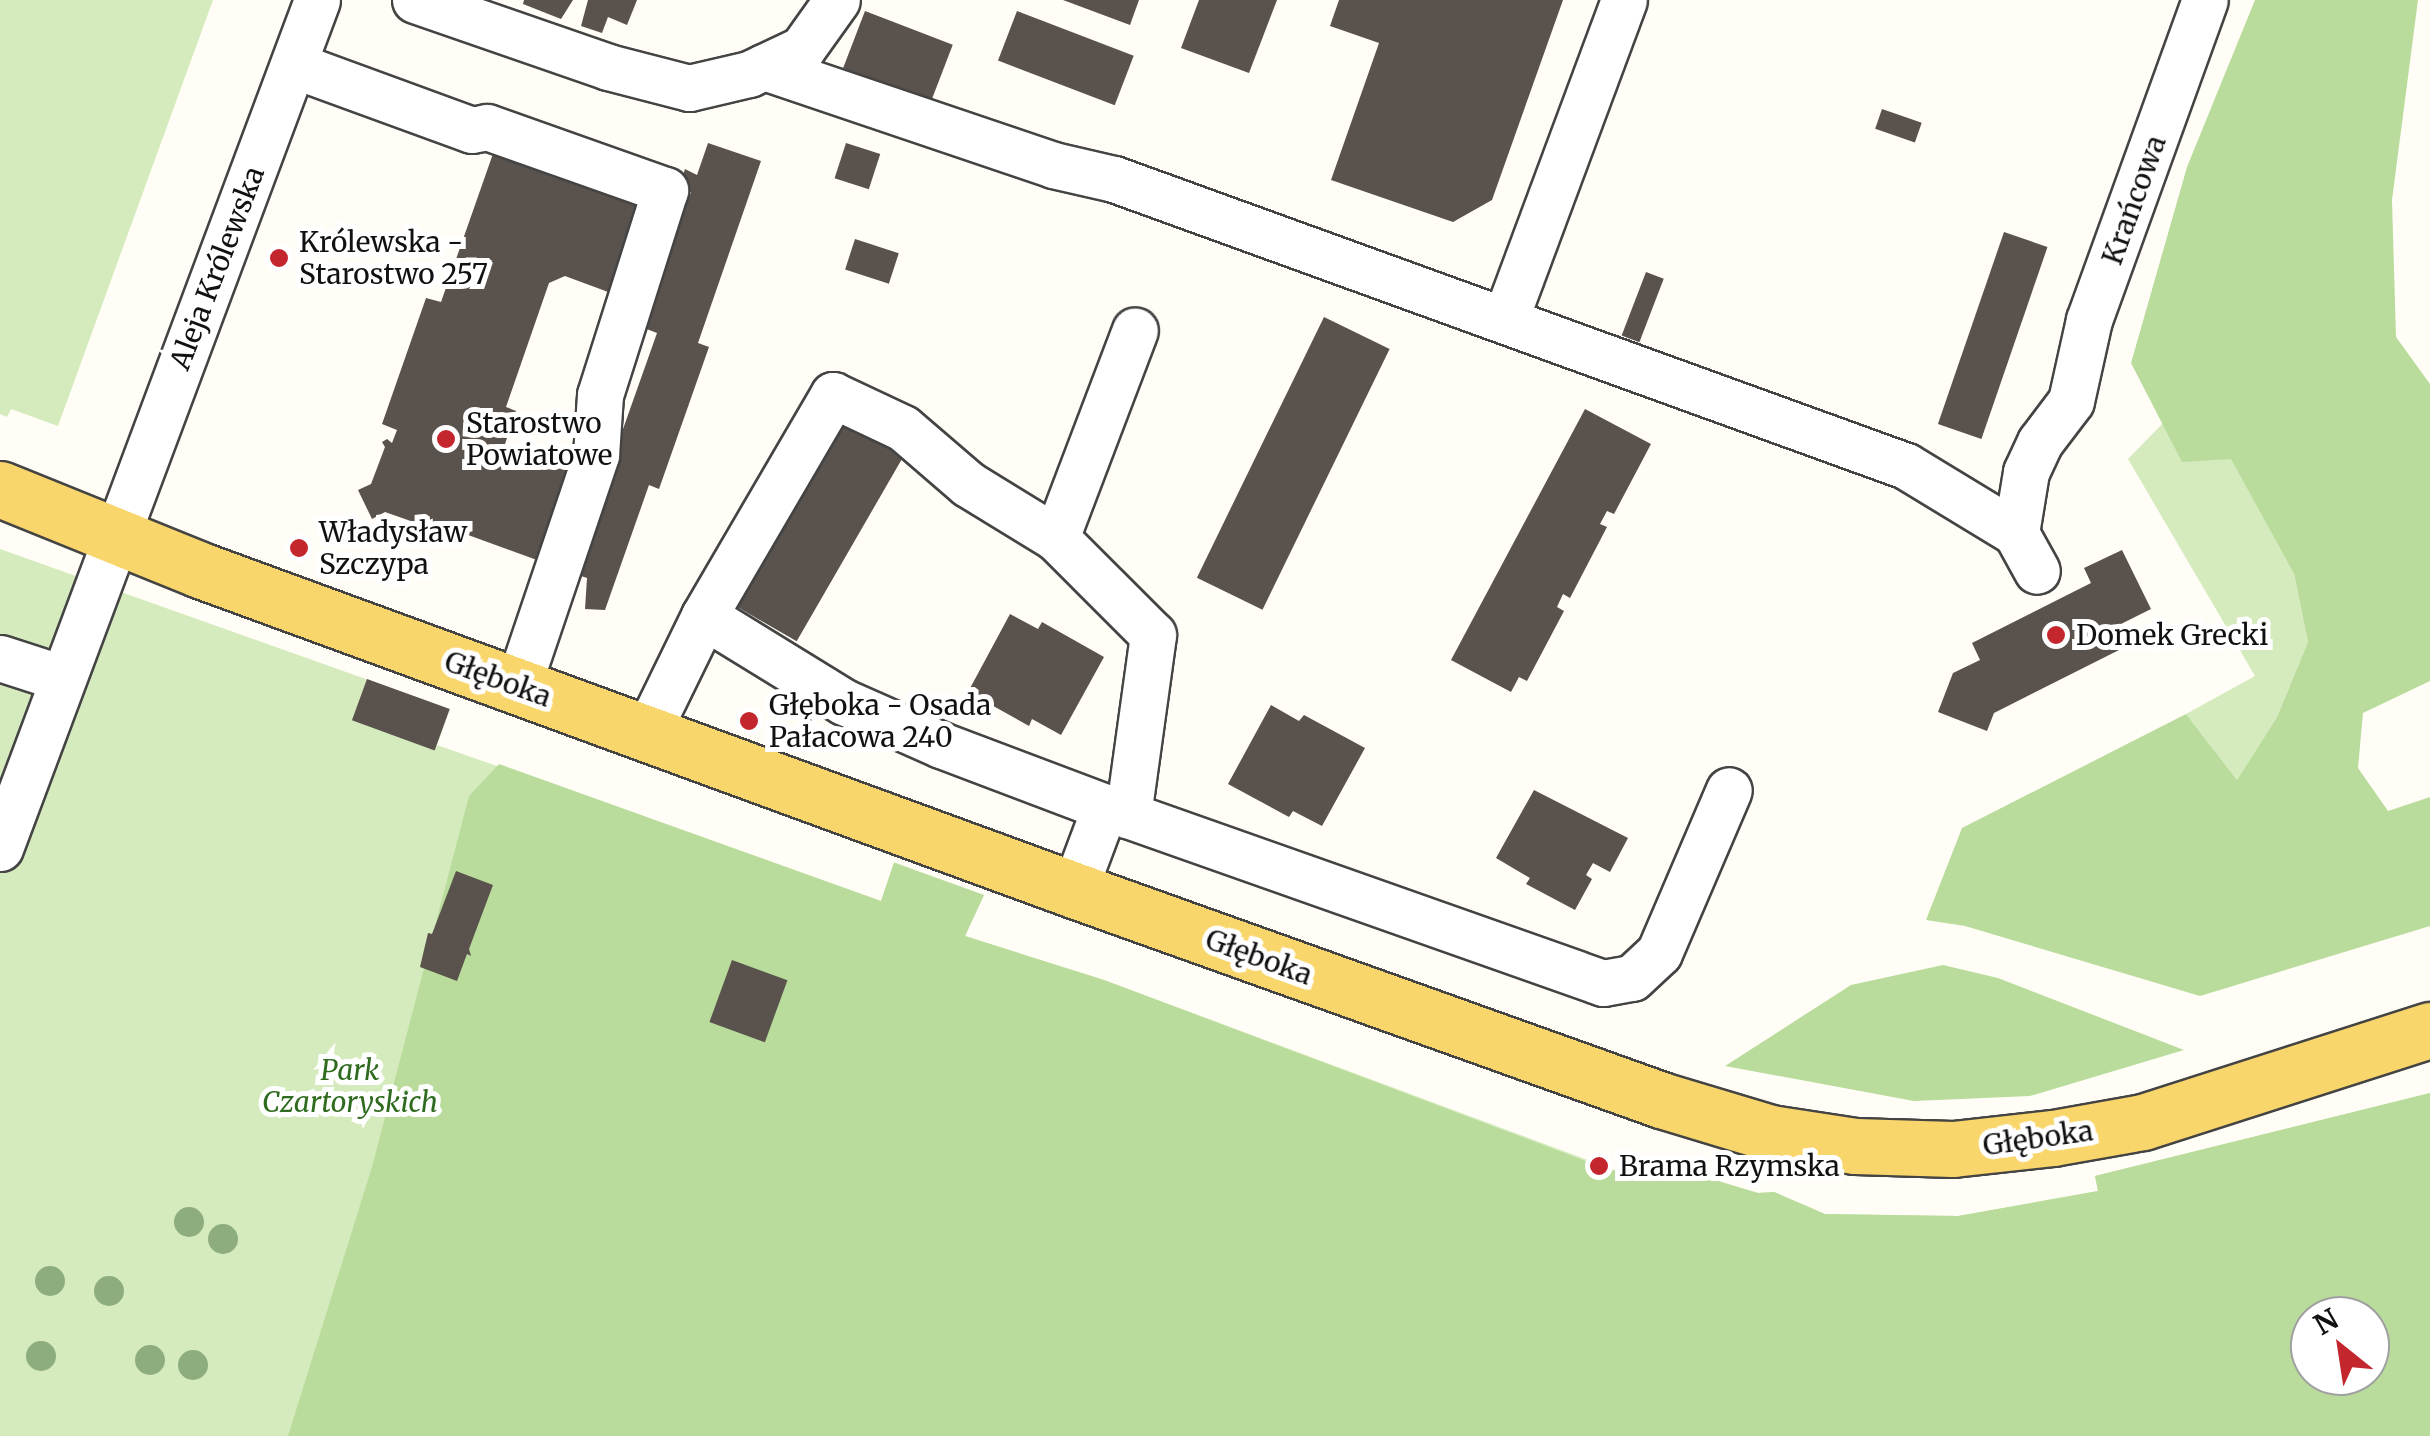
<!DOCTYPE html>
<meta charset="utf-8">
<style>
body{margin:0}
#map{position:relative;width:2430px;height:1436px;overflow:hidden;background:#fffdf5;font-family:Merriweather,serif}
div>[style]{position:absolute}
.green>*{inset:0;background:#d5ebbd}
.forest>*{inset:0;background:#b9dc9c}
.building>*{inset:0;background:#5a524d;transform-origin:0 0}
.roads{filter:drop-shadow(2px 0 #444) drop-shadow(-2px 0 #444) drop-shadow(0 2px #444) drop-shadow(0 -2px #444)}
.minor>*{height:45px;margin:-22.5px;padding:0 22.5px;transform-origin:22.5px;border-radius:22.5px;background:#fff}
.major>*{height:55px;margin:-27.5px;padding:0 27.5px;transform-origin:27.5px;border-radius:27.5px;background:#f9d66b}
.trees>*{width:30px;height:30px;margin:-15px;border-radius:50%;background:#8dad7f}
.dots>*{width:28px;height:28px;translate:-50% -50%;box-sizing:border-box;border:5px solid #fff;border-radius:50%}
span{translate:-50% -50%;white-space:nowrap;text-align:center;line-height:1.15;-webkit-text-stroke:10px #fff;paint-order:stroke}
.street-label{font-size:28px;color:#111}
.poi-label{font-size:28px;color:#111}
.left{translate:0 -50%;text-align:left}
.park-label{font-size:28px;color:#2f6b1f;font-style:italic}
.north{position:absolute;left:2290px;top:1296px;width:100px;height:100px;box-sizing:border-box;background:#fff;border:2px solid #a0a0a0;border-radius:50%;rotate:330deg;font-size:28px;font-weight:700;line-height:40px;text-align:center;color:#111}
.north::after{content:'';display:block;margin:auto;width:35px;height:45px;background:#c4262e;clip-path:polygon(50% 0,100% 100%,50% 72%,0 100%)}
</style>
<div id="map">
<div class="green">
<div style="clip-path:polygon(0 0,213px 0,58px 426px,11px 409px,7px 417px,0 414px)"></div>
<div style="clip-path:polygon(2163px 423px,2182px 461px,2231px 458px,2294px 574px,2308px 642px,2277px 717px,2237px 780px,2186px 714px,2255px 676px,2128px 459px)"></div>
<div style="clip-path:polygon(evenodd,0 549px,450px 709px,437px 745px,881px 901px,894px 862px,984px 895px,965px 936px,1104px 980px,1628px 1175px,1638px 1157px,1758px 1193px,1774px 1192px,1825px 1214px,1958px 1216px,2098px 1191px,2095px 1176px,2430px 1093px,2430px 1436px,0 1436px,0 549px,2310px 1316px,2370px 1316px,2370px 1376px,2310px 1376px,2310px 1316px)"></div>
</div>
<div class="forest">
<div style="clip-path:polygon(2255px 0,2418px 0,2392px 200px,2396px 337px,2430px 384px,2430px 681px,2363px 713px,2358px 768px,2388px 811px,2430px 797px,2430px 926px,2200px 996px,1965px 926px,1926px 920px,1962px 828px,2186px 714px,2237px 780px,2277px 717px,2308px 642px,2294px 574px,2231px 459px,2182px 462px,2131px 363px,2187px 167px)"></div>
<div style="clip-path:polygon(evenodd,499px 764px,881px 901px,894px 863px,984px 895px,965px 936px,1104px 980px,1599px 1166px,1629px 1175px,1638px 1157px,1758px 1193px,1774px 1192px,1825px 1214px,1958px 1216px,2098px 1191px,2095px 1176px,2430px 1093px,2430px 1436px,288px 1436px,372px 1167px,469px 796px,499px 764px,2310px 1316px,2370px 1316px,2370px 1376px,2310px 1376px,2310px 1316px)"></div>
<div style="clip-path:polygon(1943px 965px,1998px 978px,2184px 1050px,2030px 1096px,1914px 1101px,1725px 1066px,1851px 985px)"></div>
</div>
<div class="building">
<div style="clip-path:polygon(524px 0,573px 0,561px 19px,523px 4px)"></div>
<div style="clip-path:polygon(588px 0,637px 0,627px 25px,608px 17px,602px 33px,581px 26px)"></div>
<div style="clip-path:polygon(1063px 0,1139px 0,1130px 25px)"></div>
<div style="clip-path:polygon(1199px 0,1277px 0,1249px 73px,1181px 48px)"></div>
<div style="clip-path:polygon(1339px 0,1563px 0,1492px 200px,1453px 222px,1331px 180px,1379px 43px,1330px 26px)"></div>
<div style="left:865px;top:11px;width:94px;height:61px;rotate:21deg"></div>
<div style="left:1017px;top:11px;width:125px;height:53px;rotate:21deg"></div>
<div style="left:1882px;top:109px;width:42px;height:21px;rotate:19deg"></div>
<div style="clip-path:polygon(708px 143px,761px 161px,698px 343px,709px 347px,659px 489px,649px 485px,605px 610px,585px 609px,587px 578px,572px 573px,657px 333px,644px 328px,655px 298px,630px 289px,627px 299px,565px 276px,549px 283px,506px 407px,516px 411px,504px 447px,581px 473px,548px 564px,427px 520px,429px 528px,425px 531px,422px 525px,385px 512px,372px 519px,358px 490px,371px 484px,385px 447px,382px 442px,387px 439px,392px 443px,397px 430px,382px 424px,426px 298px,441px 302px,495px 148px,659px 207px,647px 242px,671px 249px,691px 192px,679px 188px,685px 169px,697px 175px)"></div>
<div style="left:846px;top:143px;width:36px;height:37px;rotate:18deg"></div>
<div style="left:2004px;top:232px;width:46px;height:203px;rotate:19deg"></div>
<div style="left:855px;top:239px;width:46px;height:32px;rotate:18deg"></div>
<div style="left:1646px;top:272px;width:19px;height:68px;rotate:21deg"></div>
<div style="left:1324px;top:317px;width:73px;height:290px;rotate:26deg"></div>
<div style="clip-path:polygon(1585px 409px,1651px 444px,1614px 514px,1607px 511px,1600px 524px,1607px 527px,1570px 598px,1563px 594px,1557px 607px,1564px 611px,1527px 681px,1519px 677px,1511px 692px,1451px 660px)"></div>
<div style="left:839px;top:414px;width:77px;height:218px;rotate:30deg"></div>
<div style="clip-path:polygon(2122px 550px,2151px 609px,2117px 626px,2127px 646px,1994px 713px,1987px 731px,1938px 712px,1953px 673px,1980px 660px,1972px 643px,2091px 583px,2084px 568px)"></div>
<div style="clip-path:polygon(1010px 614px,1038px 629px,1042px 622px,1104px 657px,1061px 735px,1032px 719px,1029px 726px,968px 692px)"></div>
<div style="left:367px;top:679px;width:88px;height:44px;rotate:20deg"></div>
<div style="clip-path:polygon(1271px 705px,1299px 721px,1304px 715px,1365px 748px,1322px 826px,1293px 811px,1289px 817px,1228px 784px)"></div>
<div style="clip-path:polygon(1534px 790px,1628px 838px,1610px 872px,1593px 863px,1586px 875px,1592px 879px,1575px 910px,1526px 884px,1530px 878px,1496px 858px)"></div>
<div style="clip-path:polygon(456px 871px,493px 885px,469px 949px,471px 956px,467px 954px,457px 981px,420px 967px,428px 933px,432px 934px)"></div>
<div style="left:732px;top:960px;width:59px;height:66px;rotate:20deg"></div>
</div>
<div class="roads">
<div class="minor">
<div style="left:415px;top:0;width:204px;rotate:19.1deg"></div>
<div style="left:608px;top:67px;width:84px;rotate:14.5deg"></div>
<div style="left:689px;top:88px;width:62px;rotate:-13.1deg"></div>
<div style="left:749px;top:74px;width:59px;rotate:-25.3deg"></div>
<div style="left:802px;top:49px;width:60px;rotate:-54.5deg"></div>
<div style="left:294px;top:65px;width:189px;rotate:20.1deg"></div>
<div style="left:472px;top:130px;width:15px;rotate:-11deg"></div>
<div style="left:487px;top:127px;width:189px;rotate:19.5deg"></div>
<div style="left:665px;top:190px;width:215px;rotate:107.6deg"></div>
<div style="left:600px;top:395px;width:60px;rotate:93.8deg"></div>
<div style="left:596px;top:455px;width:244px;rotate:108.7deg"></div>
<div style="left:764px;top:67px;width:305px;rotate:18.7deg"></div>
<div style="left:1053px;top:165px;width:63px;rotate:12.9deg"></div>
<div style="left:1114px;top:179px;width:842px;rotate:19.92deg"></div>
<div style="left:1906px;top:466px;width:129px;rotate:31.3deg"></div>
<div style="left:2016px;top:533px;width:43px;rotate:61.1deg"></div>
<div style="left:1505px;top:320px;width:341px;rotate:-69.6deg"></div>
<div style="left:2016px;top:533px;width:62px;rotate:-80.7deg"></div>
<div style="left:2026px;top:472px;width:33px;rotate:-65deg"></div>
<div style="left:2040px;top:442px;width:51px;rotate:-52.9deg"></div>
<div style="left:2071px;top:401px;width:83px;rotate:-77.5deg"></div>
<div style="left:2089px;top:320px;width:340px;rotate:-70.1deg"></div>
<div style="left:1056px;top:538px;width:137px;rotate:45deg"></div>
<div style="left:1153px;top:635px;width:182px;rotate:97.9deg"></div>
<div style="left:704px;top:616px;width:256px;rotate:-59.7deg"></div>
<div style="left:833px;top:395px;width:77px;rotate:25.2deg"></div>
<div style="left:903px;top:428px;width:86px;rotate:40.7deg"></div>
<div style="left:968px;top:484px;width:103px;rotate:31.5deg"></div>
<div style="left:1056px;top:538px;width:222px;rotate:-69.2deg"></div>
<div style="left:0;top:658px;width:65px;rotate:17.9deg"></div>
<div style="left:647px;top:733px;width:130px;rotate:-64deg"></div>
<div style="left:704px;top:616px;width:164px;rotate:31.6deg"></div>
<div style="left:844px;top:702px;width:106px;rotate:23.9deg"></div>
<div style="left:941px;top:745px;width:175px;rotate:20.7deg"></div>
<div style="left:0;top:848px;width:905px;rotate:-69.5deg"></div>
<div style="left:1074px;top:890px;width:89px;rotate:-69.5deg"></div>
<div style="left:1105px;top:807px;width:528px;rotate:19.46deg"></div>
<div style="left:1603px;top:983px;width:29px;rotate:-10deg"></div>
<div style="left:1632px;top:978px;width:37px;rotate:-43deg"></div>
<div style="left:1659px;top:953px;width:177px;rotate:-66.8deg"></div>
</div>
<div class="major">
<div style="left:0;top:489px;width:216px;rotate:22deg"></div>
<div style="left:200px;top:570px;width:931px;rotate:20.11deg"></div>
<div style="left:1074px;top:890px;width:623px;rotate:19.68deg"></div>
<div style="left:1661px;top:1100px;width:114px;rotate:16.8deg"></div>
<div style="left:1770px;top:1133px;width:86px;rotate:8.7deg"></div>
<div style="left:1855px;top:1146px;width:98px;rotate:1.8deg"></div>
<div style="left:1953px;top:1149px;width:101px;rotate:-6.3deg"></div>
<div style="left:2053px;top:1138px;width:91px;rotate:-10.1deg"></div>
<div style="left:2143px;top:1122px;width:301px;rotate:-17.8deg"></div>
</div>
</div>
<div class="trees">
<div style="left:189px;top:1222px"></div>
<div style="left:223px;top:1239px"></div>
<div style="left:50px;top:1281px"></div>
<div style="left:109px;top:1291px"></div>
<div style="left:41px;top:1356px"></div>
<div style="left:150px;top:1360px"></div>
<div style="left:193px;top:1365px"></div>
</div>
<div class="dots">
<div style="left:279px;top:258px;background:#c4262e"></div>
<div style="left:446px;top:439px;background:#c4262e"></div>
<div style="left:299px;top:548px;background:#c4262e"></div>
<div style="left:2056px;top:635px;background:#c4262e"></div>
<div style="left:749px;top:721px;background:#c4262e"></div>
<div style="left:1599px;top:1166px;background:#c4262e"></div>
</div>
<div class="street-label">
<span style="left:2134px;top:200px;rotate:-70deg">Krańcowa</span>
<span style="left:217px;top:268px;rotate:-69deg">Aleja Królewska</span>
<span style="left:498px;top:679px;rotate:20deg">Głęboka</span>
<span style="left:1259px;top:957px;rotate:20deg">Głęboka</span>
<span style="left:2038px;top:1138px;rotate:-8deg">Głęboka</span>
</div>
<div class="poi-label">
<span class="left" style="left:299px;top:258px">Królewska -<br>Starostwo 257</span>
<span class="left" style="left:466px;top:439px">Starostwo<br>Powiatowe</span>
<span class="left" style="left:319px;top:548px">Władysław<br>Szczypa</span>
<span class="left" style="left:2076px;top:635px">Domek Grecki</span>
<span class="left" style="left:769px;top:721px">Głęboka - Osada<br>Pałacowa 240</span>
<span class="left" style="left:1619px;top:1166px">Brama Rzymska</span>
</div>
<div class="park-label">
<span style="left:350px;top:1086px">Park<br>Czartoryskich</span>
</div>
<div class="north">N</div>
</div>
